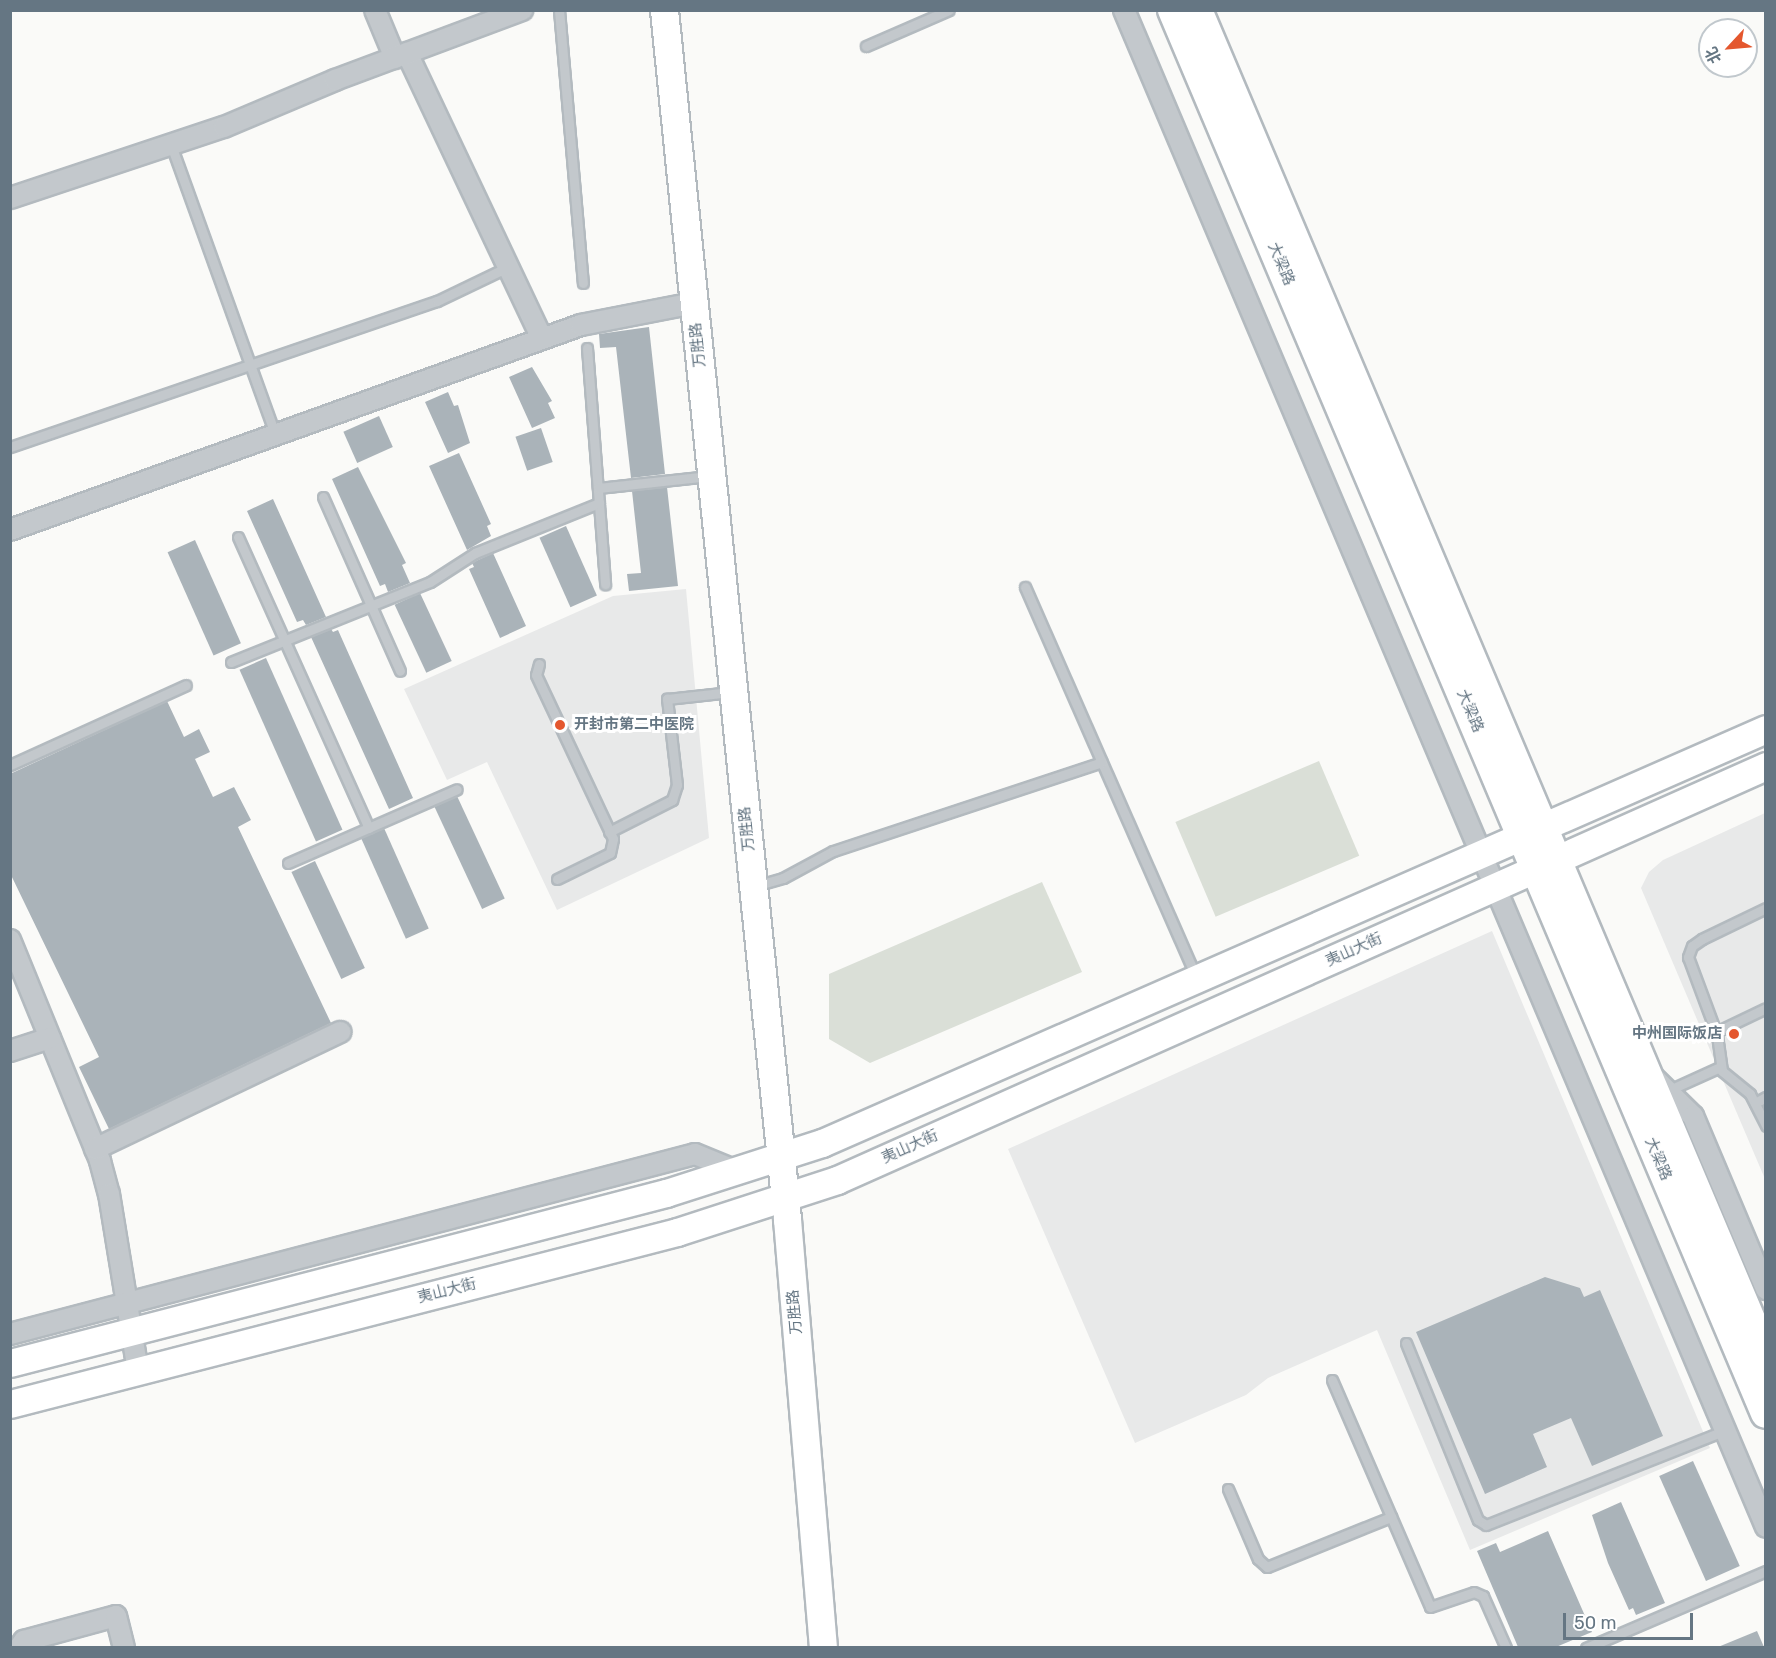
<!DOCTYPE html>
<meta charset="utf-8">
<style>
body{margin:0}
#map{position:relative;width:1776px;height:1658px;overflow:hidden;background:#fafaf8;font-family:Rubik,"Noto Sans SC",sans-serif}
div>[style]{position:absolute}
.built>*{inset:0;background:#e8e9e9}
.green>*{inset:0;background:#dadfd7;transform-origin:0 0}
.building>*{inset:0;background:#aab3b9;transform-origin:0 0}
.roads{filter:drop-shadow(2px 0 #b3babf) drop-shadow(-2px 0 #b3babf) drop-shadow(0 2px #b3babf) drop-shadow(0 -2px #b3babf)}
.lane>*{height:9px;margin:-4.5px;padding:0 4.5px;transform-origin:4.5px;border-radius:4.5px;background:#c3c8cc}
.street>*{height:20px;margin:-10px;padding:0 10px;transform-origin:10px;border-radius:10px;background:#c3c8cc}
.secondary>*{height:27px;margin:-13.5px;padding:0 13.5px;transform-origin:13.5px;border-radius:13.5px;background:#fff}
.primary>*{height:30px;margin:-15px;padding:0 15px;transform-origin:15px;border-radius:15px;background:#fff}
.dots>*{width:16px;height:16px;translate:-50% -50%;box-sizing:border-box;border:3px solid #fff;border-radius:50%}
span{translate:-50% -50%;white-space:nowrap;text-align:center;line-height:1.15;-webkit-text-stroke:6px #fff;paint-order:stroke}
.street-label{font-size:15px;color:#657683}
.poi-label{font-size:15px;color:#657683;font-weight:700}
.left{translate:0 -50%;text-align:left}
.right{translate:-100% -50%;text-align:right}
.frame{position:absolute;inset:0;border:12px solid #657683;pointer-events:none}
.north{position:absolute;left:1698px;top:18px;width:60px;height:60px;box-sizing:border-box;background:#fff;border:2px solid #c1c8cd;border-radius:50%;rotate:244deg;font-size:16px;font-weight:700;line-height:24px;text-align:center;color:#657683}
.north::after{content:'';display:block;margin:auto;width:21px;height:27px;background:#e4572e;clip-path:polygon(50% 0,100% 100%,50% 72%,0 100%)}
.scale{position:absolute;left:1563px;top:1613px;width:130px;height:27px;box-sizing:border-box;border:3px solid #657683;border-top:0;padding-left:8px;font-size:18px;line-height:21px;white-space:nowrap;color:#657683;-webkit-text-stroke:4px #fff;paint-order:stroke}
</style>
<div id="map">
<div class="built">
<div style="clip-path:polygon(686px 589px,709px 838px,557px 910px,487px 762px,447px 780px,404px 689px,613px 596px)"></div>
<div style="clip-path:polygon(1765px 813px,1765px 1179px,1641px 888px,1649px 872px,1663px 860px)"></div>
<div style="clip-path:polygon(1492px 931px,1710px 1448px,1470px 1550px,1377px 1330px,1268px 1378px,1246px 1395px,1135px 1443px,1008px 1149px)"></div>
</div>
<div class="green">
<div style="left:1319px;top:761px;width:103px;height:156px;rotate:67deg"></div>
<div style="clip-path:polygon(1042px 882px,1082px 972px,870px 1063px,829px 1039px,829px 974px)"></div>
</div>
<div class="building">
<div style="clip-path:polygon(649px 327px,665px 474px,631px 478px,616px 347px,600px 348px,599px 334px)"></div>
<div style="clip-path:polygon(532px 367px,552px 401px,548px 403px,555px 418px,532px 428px,509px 377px)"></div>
<div style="clip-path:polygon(448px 392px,454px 406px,458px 405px,470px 443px,448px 453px,425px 402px)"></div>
<div style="left:379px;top:416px;width:34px;height:39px;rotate:66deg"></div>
<div style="left:541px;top:428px;width:36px;height:27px;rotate:71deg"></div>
<div style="clip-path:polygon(459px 453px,491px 524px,487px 526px,491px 536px,467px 550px,429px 466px)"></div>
<div style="clip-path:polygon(358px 467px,406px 563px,402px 565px,410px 583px,388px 592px,385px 584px,380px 586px,332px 479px)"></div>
<div style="clip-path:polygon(667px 487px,678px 586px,629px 591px,627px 574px,641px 573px,632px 491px)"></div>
<div style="clip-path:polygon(273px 499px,326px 617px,306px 625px,303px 620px,297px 622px,247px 511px)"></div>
<div style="left:566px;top:526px;width:76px;height:29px;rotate:66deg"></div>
<div style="left:195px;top:540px;width:113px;height:30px;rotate:66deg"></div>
<div style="clip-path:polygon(493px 553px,526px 626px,500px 638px,469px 569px,474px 567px,472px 563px)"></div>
<div style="left:420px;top:593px;width:75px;height:28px;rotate:65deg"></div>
<div style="clip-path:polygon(331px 629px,333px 632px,338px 630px,413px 798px,389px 809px,311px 637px)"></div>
<div style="left:266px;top:658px;width:188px;height:29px;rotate:66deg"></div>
<div style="clip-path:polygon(167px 701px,184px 737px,199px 729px,210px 752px,195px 759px,213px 797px,234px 787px,251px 820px,238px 827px,331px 1023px,109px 1129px,79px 1067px,99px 1057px,10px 873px,10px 774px)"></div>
<div style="left:457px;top:796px;width:113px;height:25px;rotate:65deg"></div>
<div style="left:384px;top:828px;width:110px;height:25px;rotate:66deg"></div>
<div style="left:315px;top:861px;width:118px;height:26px;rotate:65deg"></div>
<div style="clip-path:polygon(1545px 1277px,1580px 1288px,1584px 1297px,1600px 1290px,1663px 1436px,1592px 1466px,1571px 1418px,1533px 1434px,1547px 1467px,1485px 1494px,1416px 1332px)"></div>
<div style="left:1693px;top:1461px;width:115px;height:37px;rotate:66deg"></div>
<div style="clip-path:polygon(1621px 1502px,1665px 1603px,1636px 1615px,1633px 1608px,1629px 1610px,1608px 1563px,1592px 1515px)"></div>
<div style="clip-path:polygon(1548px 1531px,1592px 1632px,1556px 1647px,1518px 1647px,1477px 1551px,1496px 1543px,1500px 1552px)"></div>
<div style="clip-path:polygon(1757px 1631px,1764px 1647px,1718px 1647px)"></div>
</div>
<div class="roads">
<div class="lane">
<div style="left:559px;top:10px;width:274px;rotate:85deg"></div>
<div style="left:866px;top:46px;width:90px;rotate:-23.4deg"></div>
<div style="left:171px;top:145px;width:307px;rotate:70.2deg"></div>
<div style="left:587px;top:348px;width:237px;rotate:85.6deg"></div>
<div style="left:10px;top:447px;width:451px;rotate:-18.9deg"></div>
<div style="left:437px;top:301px;width:79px;rotate:-25.6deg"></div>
<div style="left:598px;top:488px;width:112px;rotate:-6.2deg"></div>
<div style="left:323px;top:497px;width:190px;rotate:66.1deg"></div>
<div style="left:238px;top:537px;width:319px;rotate:65.8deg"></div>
<div style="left:1025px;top:587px;width:425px;rotate:66.3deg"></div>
<div style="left:231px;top:662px;width:214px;rotate:-21.9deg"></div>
<div style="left:430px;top:582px;width:54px;rotate:-32.8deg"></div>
<div style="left:475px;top:553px;width:134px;rotate:-22deg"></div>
<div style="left:539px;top:664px;width:11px;rotate:105deg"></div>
<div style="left:536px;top:675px;width:181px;rotate:64.8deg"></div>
<div style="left:613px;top:839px;width:14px;rotate:102deg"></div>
<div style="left:610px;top:853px;width:59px;rotate:153.9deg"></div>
<div style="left:10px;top:765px;width:193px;rotate:-24.4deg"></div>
<div style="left:609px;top:832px;width:71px;rotate:-26.9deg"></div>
<div style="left:672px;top:800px;width:16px;rotate:-72deg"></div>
<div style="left:677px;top:785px;width:87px;rotate:-96.6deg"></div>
<div style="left:667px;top:699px;width:64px;rotate:-6.2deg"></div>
<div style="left:288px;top:863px;width:184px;rotate:-23.6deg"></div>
<div style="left:755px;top:886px;width:29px;rotate:-16deg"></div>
<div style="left:783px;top:878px;width:57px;rotate:-28.4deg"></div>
<div style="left:833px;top:851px;width:283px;rotate:-18.3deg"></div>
<div style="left:1766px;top:908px;width:71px;rotate:154.2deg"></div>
<div style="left:1702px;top:939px;width:12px;rotate:145deg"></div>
<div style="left:1692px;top:946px;width:12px;rotate:110deg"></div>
<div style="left:1688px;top:957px;width:83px;rotate:69.6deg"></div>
<div style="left:1717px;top:1035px;width:36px;rotate:82deg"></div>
<div style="left:1722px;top:1071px;width:36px;rotate:39deg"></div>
<div style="left:1750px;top:1094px;width:36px;rotate:63deg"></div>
<div style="left:1716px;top:1032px;width:55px;rotate:-25.6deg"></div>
<div style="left:1667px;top:1091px;width:58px;rotate:-24.4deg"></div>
<div style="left:1755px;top:1103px;width:13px;rotate:-29deg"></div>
<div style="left:1406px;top:1343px;width:191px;rotate:67.9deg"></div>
<div style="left:1478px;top:1520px;width:9px;rotate:32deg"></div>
<div style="left:1486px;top:1525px;width:256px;rotate:-21.6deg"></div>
<div style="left:1332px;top:1380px;width:247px;rotate:66.6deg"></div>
<div style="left:1430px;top:1607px;width:46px;rotate:-18.8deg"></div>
<div style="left:1474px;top:1592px;width:10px;rotate:24deg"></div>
<div style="left:1483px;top:1596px;width:57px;rotate:66.1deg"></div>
<div style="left:1228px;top:1489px;width:76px;rotate:66.8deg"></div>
<div style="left:1258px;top:1559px;width:12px;rotate:42deg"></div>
<div style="left:1267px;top:1567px;width:134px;rotate:-22deg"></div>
<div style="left:1586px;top:1648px;width:196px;rotate:-23.2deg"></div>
</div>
<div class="street">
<div style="left:375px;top:10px;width:52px;rotate:67.4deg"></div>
<div style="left:1124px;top:10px;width:1647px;rotate:67.06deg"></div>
<div style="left:407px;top:53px;width:316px;rotate:64.7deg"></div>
<div style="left:10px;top:198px;width:225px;rotate:-18.4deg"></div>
<div style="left:224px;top:127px;width:121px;rotate:-22.9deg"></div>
<div style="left:335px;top:80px;width:200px;rotate:-20.5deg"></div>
<div style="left:10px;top:530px;width:607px;rotate:-19.75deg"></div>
<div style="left:581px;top:325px;width:115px;rotate:-11deg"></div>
<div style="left:10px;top:940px;width:239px;rotate:67.8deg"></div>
<div style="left:100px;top:1161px;width:34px;rotate:75deg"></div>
<div style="left:109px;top:1194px;width:179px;rotate:80.7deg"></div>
<div style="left:10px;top:1051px;width:42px;rotate:-18deg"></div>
<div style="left:1653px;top:1077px;width:56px;rotate:44.3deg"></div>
<div style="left:1693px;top:1116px;width:188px;rotate:67.1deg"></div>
<div style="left:95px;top:1149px;width:272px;rotate:-25.5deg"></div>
<div style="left:10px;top:1334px;width:708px;rotate:-14.72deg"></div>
<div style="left:695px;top:1154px;width:48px;rotate:22.2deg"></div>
<div style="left:19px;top:1648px;width:9px;rotate:-54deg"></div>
<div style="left:24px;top:1641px;width:95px;rotate:-15.2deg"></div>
<div style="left:116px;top:1616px;width:33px;rotate:76deg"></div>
</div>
<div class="secondary">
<div style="left:664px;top:10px;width:1215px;rotate:84.19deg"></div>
<div style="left:787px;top:1219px;width:431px;rotate:85.2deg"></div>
<div style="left:10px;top:1363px;width:678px;rotate:-14.53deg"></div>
<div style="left:666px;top:1193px;width:164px;rotate:-17.8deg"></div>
<div style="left:822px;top:1143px;width:1031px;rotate:-23.68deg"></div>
<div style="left:10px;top:1404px;width:689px;rotate:-14.46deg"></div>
<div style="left:677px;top:1232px;width:168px;rotate:-18deg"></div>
<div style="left:837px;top:1180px;width:1017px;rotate:-24.02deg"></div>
</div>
<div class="primary">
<div style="left:1173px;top:10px;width:1523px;rotate:67.09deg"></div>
<div style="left:1197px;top:10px;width:1462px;rotate:67.1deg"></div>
</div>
</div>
<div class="dots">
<div style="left:560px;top:725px;background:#e4572e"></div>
<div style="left:1734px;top:1034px;background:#e4572e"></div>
</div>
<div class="street-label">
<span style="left:1281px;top:264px;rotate:67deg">大梁路</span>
<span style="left:698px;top:345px;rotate:-96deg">万胜路</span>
<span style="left:1470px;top:711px;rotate:67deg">大梁路</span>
<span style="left:747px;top:829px;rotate:-96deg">万胜路</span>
<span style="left:1354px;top:950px;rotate:-24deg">夷山大街</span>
<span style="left:910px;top:1147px;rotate:-24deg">夷山大街</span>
<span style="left:1658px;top:1159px;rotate:67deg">大梁路</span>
<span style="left:447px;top:1291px;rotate:-14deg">夷山大街</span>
<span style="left:795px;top:1312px;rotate:-95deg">万胜路</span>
</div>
<div class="poi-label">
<span class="left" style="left:574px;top:725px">开封市第二中医院</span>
<span class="right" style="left:1722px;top:1034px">中州国际饭店</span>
</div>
<div class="frame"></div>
<div class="north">北</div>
<div class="scale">50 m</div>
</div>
